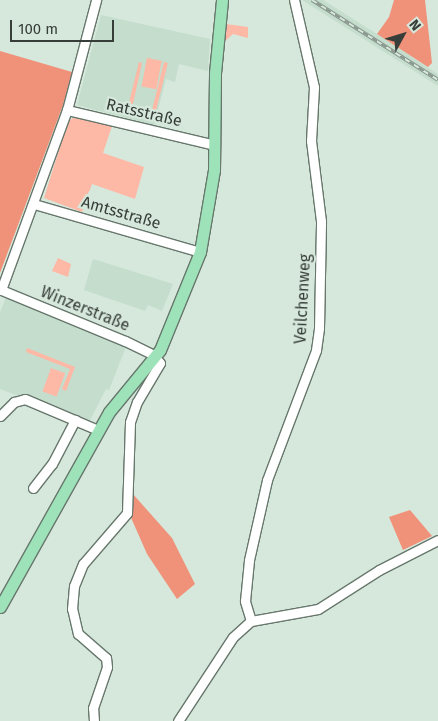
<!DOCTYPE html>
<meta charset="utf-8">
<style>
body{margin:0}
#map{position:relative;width:438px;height:721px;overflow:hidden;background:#d6e8db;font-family:"Fira Sans",sans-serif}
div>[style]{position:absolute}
.built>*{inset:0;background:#c4ddcc}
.green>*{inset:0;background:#feb8a6;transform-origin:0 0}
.forest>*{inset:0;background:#f0917a}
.roads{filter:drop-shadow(1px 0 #67776c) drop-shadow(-1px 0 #67776c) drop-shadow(0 1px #67776c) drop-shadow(0 -1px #67776c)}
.minor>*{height:9px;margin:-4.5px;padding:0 4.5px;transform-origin:4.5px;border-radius:4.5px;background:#fff}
.major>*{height:11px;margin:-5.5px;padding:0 5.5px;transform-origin:5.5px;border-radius:5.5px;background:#9ee2ba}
.rail>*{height:4px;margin-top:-2px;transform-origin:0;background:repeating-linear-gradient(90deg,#d6e8db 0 5.5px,#89968d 0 11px);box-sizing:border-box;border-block:1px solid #89968d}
span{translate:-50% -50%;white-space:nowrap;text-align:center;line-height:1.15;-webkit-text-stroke:4.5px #d6e8db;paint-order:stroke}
.street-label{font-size:16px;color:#373e39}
.north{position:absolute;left:378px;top:10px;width:50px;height:50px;-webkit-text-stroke:4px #d6e8db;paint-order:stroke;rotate:51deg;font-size:14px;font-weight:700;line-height:20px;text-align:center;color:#373e39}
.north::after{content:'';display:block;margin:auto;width:18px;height:22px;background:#373e39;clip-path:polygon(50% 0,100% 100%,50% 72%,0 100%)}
.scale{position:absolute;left:10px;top:20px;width:104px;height:22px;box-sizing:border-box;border:2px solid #373e39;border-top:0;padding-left:6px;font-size:15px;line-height:18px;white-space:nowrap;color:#373e39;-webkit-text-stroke:4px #d6e8db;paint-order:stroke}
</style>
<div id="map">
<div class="built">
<div style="clip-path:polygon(302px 0,323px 0,377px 34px,438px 74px,438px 86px)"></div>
<div style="clip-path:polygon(101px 15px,210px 39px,208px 71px,179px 64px,175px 82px,166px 79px,154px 125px,77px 105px)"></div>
<div style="clip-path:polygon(93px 259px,173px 284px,162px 311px,148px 305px,145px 311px,84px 290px)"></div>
<div style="clip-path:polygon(6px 297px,126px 347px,109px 390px,106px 389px,89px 422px,0 389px,0 312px)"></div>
</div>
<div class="green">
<div style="clip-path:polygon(226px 24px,248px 27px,248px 38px,233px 34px,224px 42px)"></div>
<div style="left:147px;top:58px;width:15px;height:29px;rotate:11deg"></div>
<div style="clip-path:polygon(139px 62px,142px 63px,132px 108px,128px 107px)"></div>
<div style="left:164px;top:62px;width:4px;height:51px;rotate:14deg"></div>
<div style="clip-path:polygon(75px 117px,112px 126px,103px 153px,144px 167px,135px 199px,92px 184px,82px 212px,44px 198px,68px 121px)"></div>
<div style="clip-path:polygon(58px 258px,71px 264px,68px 277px,52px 271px)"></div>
<div style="clip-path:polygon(27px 348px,75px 367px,66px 391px,62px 389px,70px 369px,26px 352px)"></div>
<div style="left:51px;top:368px;width:15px;height:25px;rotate:20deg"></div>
</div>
<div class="forest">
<div style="clip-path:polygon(394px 0,425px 0,432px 63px,428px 67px,377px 34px,389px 17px)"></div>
<div style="clip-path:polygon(0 51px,72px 72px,63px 105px,0 273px)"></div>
<div style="clip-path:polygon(132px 493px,172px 538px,195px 584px,177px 599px,147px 554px,129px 513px)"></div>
<div style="clip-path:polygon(410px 510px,432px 536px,403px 550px,389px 517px)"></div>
</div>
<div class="roads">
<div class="minor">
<div style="left:67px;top:110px;width:152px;rotate:13.3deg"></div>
<div style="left:34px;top:204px;width:173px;rotate:16.1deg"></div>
<div style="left:0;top:416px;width:20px;rotate:-45deg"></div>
<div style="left:14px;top:402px;width:11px;rotate:-15deg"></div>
<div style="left:25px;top:399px;width:79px;rotate:23deg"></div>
<div style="left:33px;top:488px;width:31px;rotate:-52deg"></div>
<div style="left:52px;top:464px;width:50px;rotate:-62.4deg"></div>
<div style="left:251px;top:621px;width:21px;rotate:-107deg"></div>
<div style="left:245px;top:601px;width:41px;rotate:-84.4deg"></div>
<div style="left:249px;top:560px;width:82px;rotate:-77.3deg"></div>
<div style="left:267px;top:480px;width:139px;rotate:-69.3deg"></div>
<div style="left:316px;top:350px;width:22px;rotate:-82deg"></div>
<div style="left:319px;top:328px;width:107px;rotate:-88.9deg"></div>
<div style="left:321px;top:221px;width:81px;rotate:-97.1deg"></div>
<div style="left:311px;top:141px;width:54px;rotate:-86.8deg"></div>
<div style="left:314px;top:87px;width:89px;rotate:-102.9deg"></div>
<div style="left:251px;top:621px;width:68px;rotate:-10.2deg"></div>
<div style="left:318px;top:609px;width:72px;rotate:-32.6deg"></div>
<div style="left:379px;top:570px;width:66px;rotate:-27deg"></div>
<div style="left:94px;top:721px;width:13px;rotate:-94deg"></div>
<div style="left:93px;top:708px;width:43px;rotate:-71.1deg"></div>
<div style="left:107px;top:667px;width:9px;rotate:-96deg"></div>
<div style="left:106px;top:658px;width:37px;rotate:-139deg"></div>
<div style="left:78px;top:634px;width:26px;rotate:-103deg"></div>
<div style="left:72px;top:609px;width:23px;rotate:-85deg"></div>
<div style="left:74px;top:586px;width:24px;rotate:-68deg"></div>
<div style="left:83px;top:564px;width:67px;rotate:-49.2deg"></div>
<div style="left:127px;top:513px;width:91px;rotate:-88.1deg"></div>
<div style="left:130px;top:422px;width:21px;rotate:-71deg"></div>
<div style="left:137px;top:402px;width:45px;rotate:-59.5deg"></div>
<div style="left:160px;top:363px;width:12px;rotate:-132deg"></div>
<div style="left:152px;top:354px;width:30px;rotate:-154deg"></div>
<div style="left:125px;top:341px;width:134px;rotate:-157.6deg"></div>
<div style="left:1px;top:290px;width:192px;rotate:-69.9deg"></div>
<div style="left:67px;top:110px;width:114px;rotate:-75.2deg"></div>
<div style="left:178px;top:721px;width:100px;rotate:-56.8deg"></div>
<div style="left:233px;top:637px;width:24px;rotate:-42deg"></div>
</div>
<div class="major">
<div style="left:0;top:607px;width:223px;rotate:-60.8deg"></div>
<div style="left:109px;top:412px;width:80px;rotate:-50.6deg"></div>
<div style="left:160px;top:350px;width:106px;rotate:-67.8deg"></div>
<div style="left:200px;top:252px;width:83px;rotate:-80.3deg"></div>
<div style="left:214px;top:170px;width:97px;rotate:-89.4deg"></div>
<div style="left:215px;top:73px;width:73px;rotate:-84.5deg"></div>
</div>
</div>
<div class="rail">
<div style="left:312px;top:0;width:149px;rotate:32.4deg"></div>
</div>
<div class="street-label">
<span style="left:144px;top:113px;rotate:13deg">Ratsstraße</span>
<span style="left:121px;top:213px;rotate:16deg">Amtsstraße</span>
<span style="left:303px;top:299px;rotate:-87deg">Veilchenweg</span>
<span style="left:85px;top:309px;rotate:22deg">Winzerstraße</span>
</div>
<div class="north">N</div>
<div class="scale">100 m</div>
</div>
